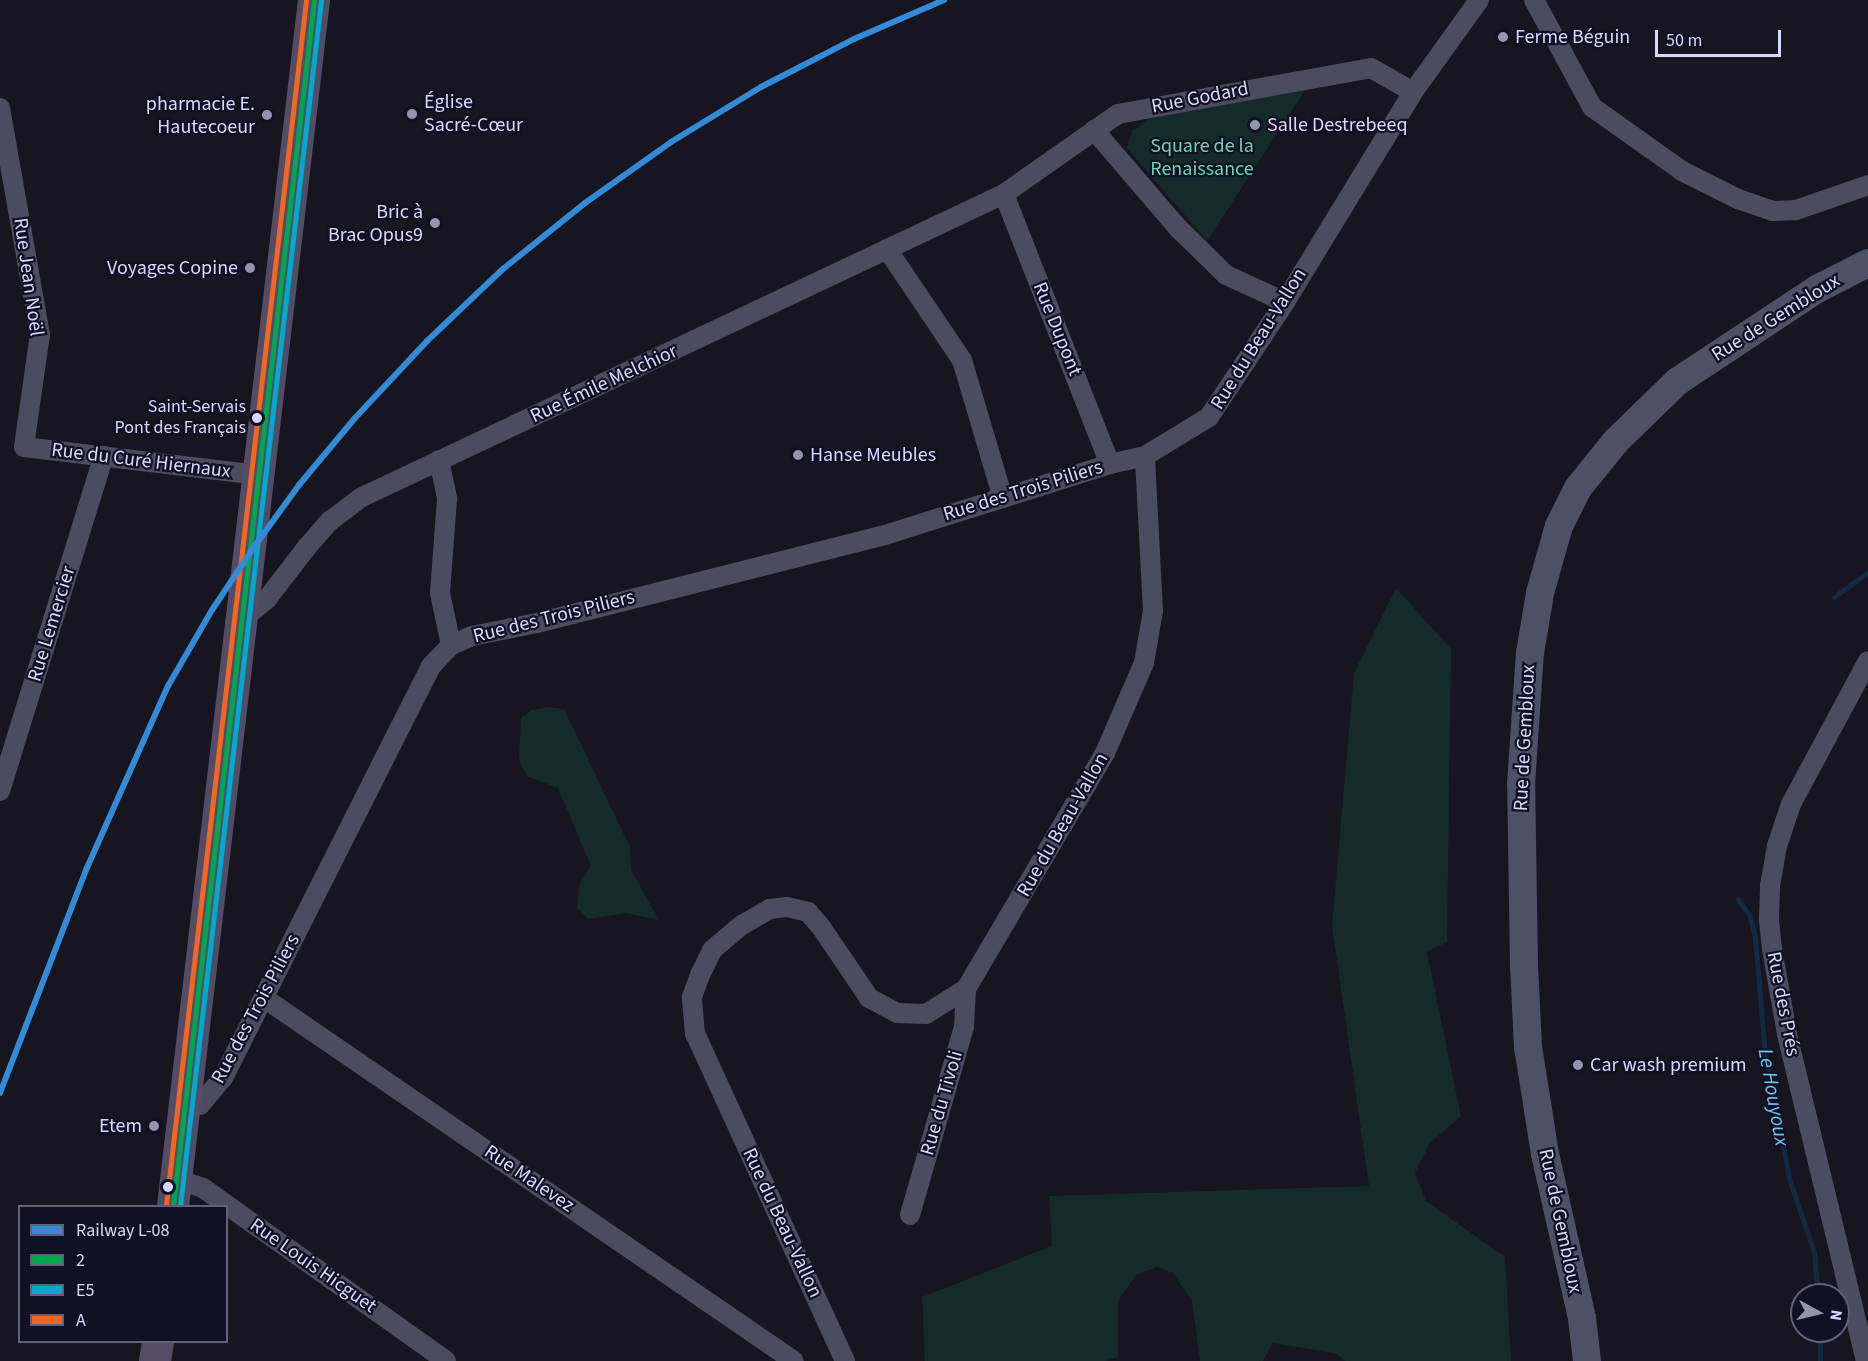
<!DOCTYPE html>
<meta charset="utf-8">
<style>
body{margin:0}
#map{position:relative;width:1868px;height:1361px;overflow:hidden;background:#161520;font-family:"Source Sans 3",sans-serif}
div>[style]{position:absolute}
.green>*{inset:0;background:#142b29}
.stream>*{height:5px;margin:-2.5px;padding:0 2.5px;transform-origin:2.5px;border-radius:2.5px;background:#132a43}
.minor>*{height:20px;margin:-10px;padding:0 10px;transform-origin:10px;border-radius:10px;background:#4b4c60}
.secondary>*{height:28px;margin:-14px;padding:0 14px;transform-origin:14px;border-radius:14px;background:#4e5066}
.primary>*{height:32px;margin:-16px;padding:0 16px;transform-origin:16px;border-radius:16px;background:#524c65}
.bus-1>*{height:4.5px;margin:-2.25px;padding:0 2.25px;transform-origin:2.25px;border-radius:2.25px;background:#00a651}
.bus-2>*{height:4.5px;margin:-2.25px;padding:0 2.25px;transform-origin:2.25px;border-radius:2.25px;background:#00a9ce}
.bus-3>*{height:4.5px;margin:-2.25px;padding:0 2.25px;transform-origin:2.25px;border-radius:2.25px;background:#f26522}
.rail-1>*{height:6px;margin:-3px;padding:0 3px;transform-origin:3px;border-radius:3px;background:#338bd7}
.dots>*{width:16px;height:16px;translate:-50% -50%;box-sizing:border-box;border:3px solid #121124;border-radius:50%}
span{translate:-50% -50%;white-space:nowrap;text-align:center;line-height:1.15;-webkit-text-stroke:4.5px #121124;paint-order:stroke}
.bus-label{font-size:18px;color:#d8d8fc}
.right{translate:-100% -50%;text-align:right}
.poi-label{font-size:20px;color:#d8d8fc}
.left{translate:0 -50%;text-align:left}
.street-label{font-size:20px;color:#d8d8fc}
.park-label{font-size:20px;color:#6ad6ae}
.water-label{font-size:21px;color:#6fc4f2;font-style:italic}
.legend{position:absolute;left:18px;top:1205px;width:210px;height:138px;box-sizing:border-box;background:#121124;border:2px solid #61617a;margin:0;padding:8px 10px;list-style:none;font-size:18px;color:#d8d8fc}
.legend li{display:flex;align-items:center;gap:12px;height:30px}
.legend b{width:30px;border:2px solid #61617a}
.north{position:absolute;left:1790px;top:1283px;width:60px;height:60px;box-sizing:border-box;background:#121124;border:2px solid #61617a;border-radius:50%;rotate:98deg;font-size:16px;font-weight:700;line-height:24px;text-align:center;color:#d8d8fc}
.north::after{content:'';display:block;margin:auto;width:21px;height:27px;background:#9494af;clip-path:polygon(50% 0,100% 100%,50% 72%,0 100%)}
.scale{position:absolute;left:1655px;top:30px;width:126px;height:27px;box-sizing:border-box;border:3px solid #d8d8fc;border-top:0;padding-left:8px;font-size:18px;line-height:21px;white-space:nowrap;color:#d8d8fc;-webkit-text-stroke:4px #121124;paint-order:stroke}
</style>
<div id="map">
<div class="green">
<div style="clip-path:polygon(1306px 89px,1207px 241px,1127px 148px,1132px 131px,1150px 118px)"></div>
<div style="clip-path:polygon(1396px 588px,1451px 649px,1447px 942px,1427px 952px,1461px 1116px,1430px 1143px,1415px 1173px,1426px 1201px,1505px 1257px,1511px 1361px,1345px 1361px,1337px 1354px,1273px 1343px,1263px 1361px,1200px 1361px,1192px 1301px,1173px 1273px,1157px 1267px,1136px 1275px,1118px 1301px,1118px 1357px,1105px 1361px,925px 1361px,922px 1297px,1052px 1246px,1049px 1196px,1369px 1186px,1332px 926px,1354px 673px)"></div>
<div style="clip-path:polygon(548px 707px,564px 709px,630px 847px,631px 870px,659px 920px,626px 913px,588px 919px,577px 908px,579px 885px,591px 866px,558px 788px,527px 776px,519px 760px,521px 718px,531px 710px)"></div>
</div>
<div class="stream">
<div style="left:1834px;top:597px;width:42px;rotate:-36.3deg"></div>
<div style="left:1738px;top:899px;width:21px;rotate:55deg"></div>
<div style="left:1750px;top:916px;width:23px;rotate:77deg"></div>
<div style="left:1755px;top:938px;width:116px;rotate:85.1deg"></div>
<div style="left:1765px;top:1054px;width:126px;rotate:79deg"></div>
<div style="left:1789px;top:1178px;width:78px;rotate:71.3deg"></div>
<div style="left:1814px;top:1252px;width:43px;rotate:84.7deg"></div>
<div style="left:1820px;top:1361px;width:30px;rotate:-90deg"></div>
</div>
<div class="minor">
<div style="left:1534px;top:0;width:122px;rotate:61.5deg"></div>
<div style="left:1592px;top:107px;width:110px;rotate:35.4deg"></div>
<div style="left:1682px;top:171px;width:63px;rotate:26.6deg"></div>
<div style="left:1738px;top:199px;width:36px;rotate:19deg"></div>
<div style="left:1772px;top:211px;width:24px;rotate:-2deg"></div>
<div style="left:1796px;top:210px;width:76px;rotate:-19.1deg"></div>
<div style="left:0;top:108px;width:230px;rotate:80deg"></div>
<div style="left:40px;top:334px;width:114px;rotate:98.1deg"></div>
<div style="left:24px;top:447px;width:236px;rotate:6.8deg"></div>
<div style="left:1094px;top:130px;width:129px;rotate:49.4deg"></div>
<div style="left:1178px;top:228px;width:67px;rotate:44.4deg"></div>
<div style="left:1226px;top:275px;width:65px;rotate:24.6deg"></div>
<div style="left:1004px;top:194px;width:290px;rotate:68.6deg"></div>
<div style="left:887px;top:249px;width:134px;rotate:56deg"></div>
<div style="left:962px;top:360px;width:144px;rotate:73.5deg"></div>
<div style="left:439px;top:460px;width:40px;rotate:78deg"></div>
<div style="left:447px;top:499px;width:94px;rotate:94.3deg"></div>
<div style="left:440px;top:593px;width:53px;rotate:78.1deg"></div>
<div style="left:240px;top:621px;width:35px;rotate:-39deg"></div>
<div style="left:267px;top:599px;width:66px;rotate:-52.4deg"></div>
<div style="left:307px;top:547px;width:35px;rotate:-49deg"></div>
<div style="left:330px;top:521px;width:38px;rotate:-37deg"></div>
<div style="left:360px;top:498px;width:712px;rotate:-25.27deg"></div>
<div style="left:1004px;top:194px;width:139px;rotate:-35.1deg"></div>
<div style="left:1118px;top:114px;width:257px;rotate:-10.3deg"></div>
<div style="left:1371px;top:68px;width:48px;rotate:29.7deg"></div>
<div style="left:0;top:791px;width:351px;rotate:-72.8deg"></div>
<div style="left:264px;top:998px;width:642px;rotate:34.41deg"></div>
<div style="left:184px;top:1106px;width:16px;rotate:-4deg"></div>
<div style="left:200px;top:1105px;width:35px;rotate:-50deg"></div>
<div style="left:223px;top:1078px;width:462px;rotate:-63.2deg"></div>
<div style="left:431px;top:666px;width:29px;rotate:-46deg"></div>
<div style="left:451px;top:645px;width:23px;rotate:-23deg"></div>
<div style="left:472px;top:636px;width:66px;rotate:-11.3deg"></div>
<div style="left:537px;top:623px;width:359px;rotate:-14.2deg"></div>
<div style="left:885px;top:535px;width:236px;rotate:-17.5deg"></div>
<div style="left:1110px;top:464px;width:36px;rotate:-13deg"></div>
<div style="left:176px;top:1179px;width:28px;rotate:18deg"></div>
<div style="left:203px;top:1188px;width:298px;rotate:35.4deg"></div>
<div style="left:910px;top:1215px;width:196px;rotate:-74deg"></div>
<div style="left:964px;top:1027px;width:38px;rotate:-87deg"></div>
<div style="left:845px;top:1361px;width:360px;rotate:-114.6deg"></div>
<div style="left:695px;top:1034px;width:37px;rotate:-95deg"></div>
<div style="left:692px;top:997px;width:23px;rotate:-70deg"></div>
<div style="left:700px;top:975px;width:28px;rotate:-64deg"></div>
<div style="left:712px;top:950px;width:39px;rotate:-40deg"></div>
<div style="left:742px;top:925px;width:32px;rotate:-30deg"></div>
<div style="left:770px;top:909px;width:17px;rotate:-7deg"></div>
<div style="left:787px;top:907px;width:22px;rotate:13deg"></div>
<div style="left:808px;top:912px;width:20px;rotate:49deg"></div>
<div style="left:821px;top:927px;width:86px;rotate:55.9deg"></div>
<div style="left:869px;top:998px;width:32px;rotate:28deg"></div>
<div style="left:897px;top:1013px;width:29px;rotate:2deg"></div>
<div style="left:926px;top:1014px;width:47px;rotate:-32deg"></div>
<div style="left:966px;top:989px;width:274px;rotate:-59.5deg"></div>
<div style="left:1105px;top:753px;width:98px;rotate:-66.6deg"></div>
<div style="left:1144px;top:663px;width:53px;rotate:-80.2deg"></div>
<div style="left:1153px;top:611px;width:155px;rotate:-93deg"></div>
<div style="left:1145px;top:456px;width:75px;rotate:-31.4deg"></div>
<div style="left:1209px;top:417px;width:138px;rotate:-56.5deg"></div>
<div style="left:1285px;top:302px;width:246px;rotate:-58.6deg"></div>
<div style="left:1413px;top:92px;width:113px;rotate:-54.3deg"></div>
<div style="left:1866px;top:1361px;width:336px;rotate:-103.6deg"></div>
<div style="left:1787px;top:1034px;width:86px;rotate:-100deg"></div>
<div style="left:1772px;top:949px;width:31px;rotate:-96deg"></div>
<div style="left:1769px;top:918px;width:32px;rotate:-88deg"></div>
<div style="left:1770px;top:886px;width:41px;rotate:-80.1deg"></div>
<div style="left:1777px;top:846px;width:44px;rotate:-71.6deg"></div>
<div style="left:1791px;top:804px;width:162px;rotate:-61.7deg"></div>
</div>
<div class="secondary">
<div style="left:1587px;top:1361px;width:43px;rotate:-96.6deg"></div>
<div style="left:1582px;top:1318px;width:168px;rotate:-102.7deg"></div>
<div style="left:1545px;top:1154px;width:108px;rotate:-99deg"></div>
<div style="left:1528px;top:1047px;width:81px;rotate:-92.8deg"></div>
<div style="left:1524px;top:966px;width:182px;rotate:-90.9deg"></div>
<div style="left:1521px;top:784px;width:131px;rotate:-86.1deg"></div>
<div style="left:1530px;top:653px;width:61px;rotate:-80.5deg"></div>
<div style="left:1540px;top:593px;width:70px;rotate:-74.2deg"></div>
<div style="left:1559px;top:526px;width:42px;rotate:-63.4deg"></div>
<div style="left:1578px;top:488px;width:60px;rotate:-51deg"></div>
<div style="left:1616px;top:441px;width:86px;rotate:-44.1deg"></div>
<div style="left:1678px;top:381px;width:167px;rotate:-33.5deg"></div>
<div style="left:1817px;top:289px;width:57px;rotate:-27deg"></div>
</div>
<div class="primary">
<div style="left:173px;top:1206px;width:1214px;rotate:-83.33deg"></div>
<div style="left:155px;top:1361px;width:19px;rotate:-81deg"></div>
</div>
<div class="bus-1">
<div style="left:173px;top:1206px;width:1214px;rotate:-83.33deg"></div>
</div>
<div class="bus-2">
<div style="left:180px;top:1206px;width:1213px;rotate:-83.33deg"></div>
</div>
<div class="bus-3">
<div style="left:166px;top:1205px;width:1213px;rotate:-83.37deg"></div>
</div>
<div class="rail-1">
<div style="left:0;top:1093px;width:239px;rotate:-68.9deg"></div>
<div style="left:86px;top:870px;width:201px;rotate:-66deg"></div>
<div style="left:168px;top:686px;width:88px;rotate:-59.9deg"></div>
<div style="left:212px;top:610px;width:76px;rotate:-56.3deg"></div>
<div style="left:254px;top:547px;width:77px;rotate:-54deg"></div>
<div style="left:299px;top:485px;width:87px;rotate:-50.1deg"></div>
<div style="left:355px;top:418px;width:105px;rotate:-46.9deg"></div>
<div style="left:427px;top:341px;width:105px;rotate:-43.5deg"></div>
<div style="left:503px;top:269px;width:105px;rotate:-38.8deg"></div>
<div style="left:585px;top:203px;width:105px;rotate:-35.3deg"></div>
<div style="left:671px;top:142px;width:105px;rotate:-31.4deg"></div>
<div style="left:761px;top:87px;width:105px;rotate:-27.3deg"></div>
<div style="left:854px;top:39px;width:98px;rotate:-23.4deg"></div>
</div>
<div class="dots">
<div style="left:1503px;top:37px;background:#9494af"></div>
<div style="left:412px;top:114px;background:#9494af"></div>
<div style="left:267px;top:115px;background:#9494af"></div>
<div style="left:1255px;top:125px;background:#9494af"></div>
<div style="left:435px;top:223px;background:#9494af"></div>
<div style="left:250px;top:268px;background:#9494af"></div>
<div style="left:257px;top:418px;background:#d8d8fc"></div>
<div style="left:798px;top:455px;background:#9494af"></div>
<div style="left:1578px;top:1065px;background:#9494af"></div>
<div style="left:154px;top:1126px;background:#9494af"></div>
<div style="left:168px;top:1187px;background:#d8d8fc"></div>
</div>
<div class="bus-label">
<span class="right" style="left:246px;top:418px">Saint-Servais<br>Pont des Français</span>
</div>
<div class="poi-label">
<span class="left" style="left:1515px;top:37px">Ferme Béguin</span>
<span class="left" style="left:424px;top:114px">Église<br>Sacré-Cœur</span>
<span class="right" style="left:255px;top:116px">pharmacie E.<br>Hautecoeur</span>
<span class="left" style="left:1267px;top:125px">Salle Destrebeeq</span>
<span class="right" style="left:423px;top:224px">Bric à<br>Brac Opus9</span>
<span class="right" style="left:238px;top:268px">Voyages Copine</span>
<span class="left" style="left:810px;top:455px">Hanse Meubles</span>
<span class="left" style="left:1590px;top:1065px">Car wash premium</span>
<span class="right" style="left:142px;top:1126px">Etem</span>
</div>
<div class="street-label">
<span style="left:1200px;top:98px;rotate:-11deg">Rue Godard</span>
<span style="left:28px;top:277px;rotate:82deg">Rue Jean Noël</span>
<span style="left:1776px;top:318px;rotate:-32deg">Rue de Gembloux</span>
<span style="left:1057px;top:329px;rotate:68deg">Rue Dupont</span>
<span style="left:1259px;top:339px;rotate:-58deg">Rue du Beau-Vallon</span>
<span style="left:604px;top:384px;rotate:-25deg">Rue Émile Melchior</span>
<span style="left:141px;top:461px;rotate:7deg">Rue du Curé Hiernaux</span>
<span style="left:1023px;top:491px;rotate:-17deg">Rue des Trois Piliers</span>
<span style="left:554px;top:617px;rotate:-14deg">Rue des Trois Piliers</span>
<span style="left:52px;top:624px;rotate:-73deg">Rue Lemercier</span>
<span style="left:1525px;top:738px;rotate:-87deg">Rue de Gembloux</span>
<span style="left:1063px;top:825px;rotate:-60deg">Rue du Beau-Vallon</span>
<span style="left:1783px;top:1004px;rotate:79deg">Rue des Prés</span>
<span style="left:256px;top:1009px;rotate:-62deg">Rue des Trois Piliers</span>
<span style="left:942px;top:1103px;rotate:-74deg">Rue du Tivoli</span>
<span style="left:529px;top:1179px;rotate:34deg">Rue Malevez</span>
<span style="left:1560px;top:1221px;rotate:78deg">Rue de Gembloux</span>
<span style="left:782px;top:1223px;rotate:65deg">Rue du Beau-Vallon</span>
<span style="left:313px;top:1266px;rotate:35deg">Rue Louis Hicguet</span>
</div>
<div class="park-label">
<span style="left:1202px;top:158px">Square de la<br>Renaissance</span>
</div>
<div class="water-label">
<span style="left:1774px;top:1097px;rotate:80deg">Le Houyoux</span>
</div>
<ul class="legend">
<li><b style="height:8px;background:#338bd7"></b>Railway L-08</li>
<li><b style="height:8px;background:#00a651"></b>2</li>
<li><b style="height:8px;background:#00a9ce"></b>E5</li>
<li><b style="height:8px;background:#f26522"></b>A</li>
</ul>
<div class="north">N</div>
<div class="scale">50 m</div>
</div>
